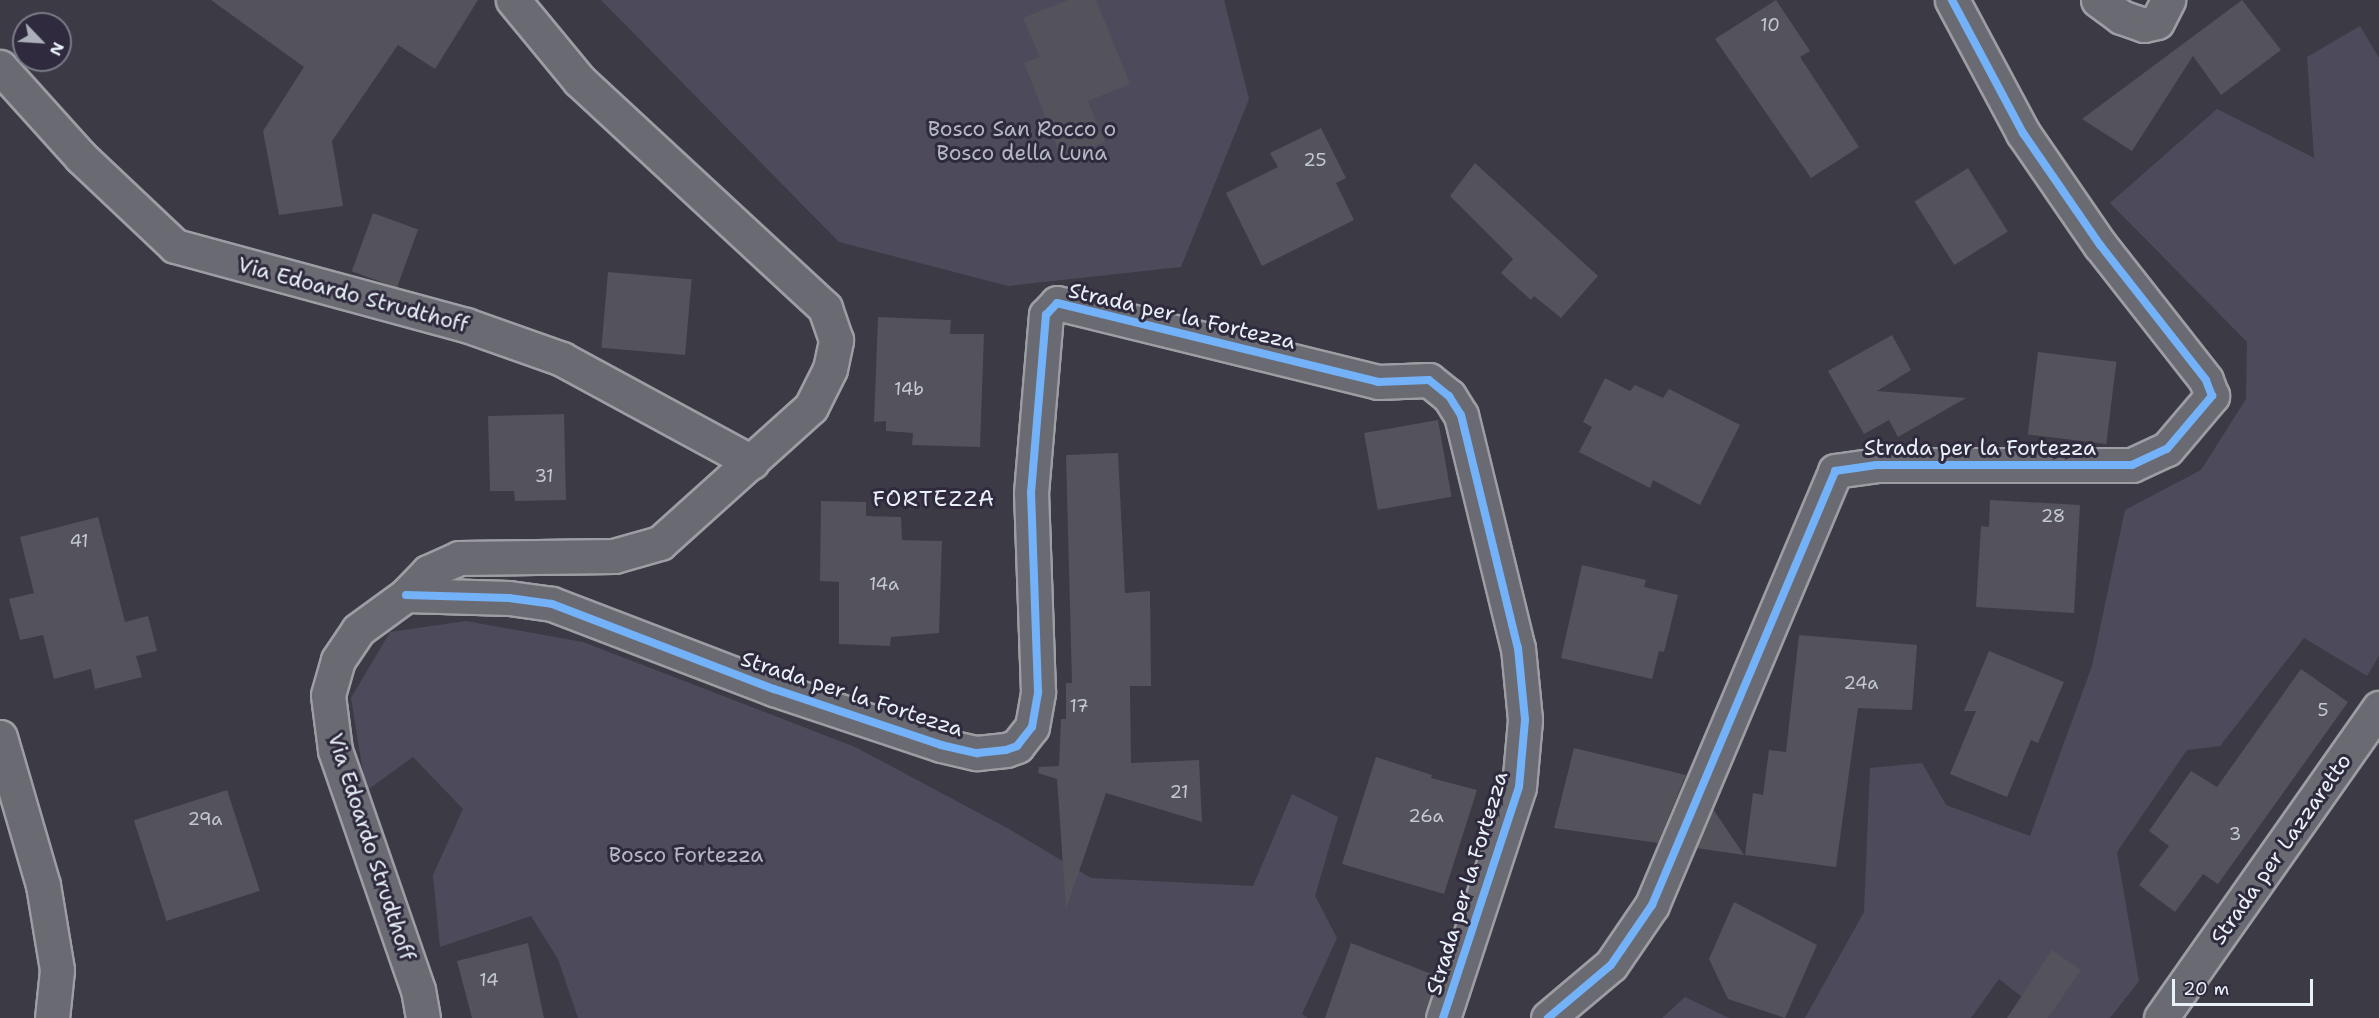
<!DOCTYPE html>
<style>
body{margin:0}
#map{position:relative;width:2379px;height:1018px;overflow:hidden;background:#3c3a44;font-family:"Shantell Sans",sans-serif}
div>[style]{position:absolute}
.green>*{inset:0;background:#4d4b5b}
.building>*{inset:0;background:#54525a;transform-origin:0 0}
.roads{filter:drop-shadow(2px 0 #9d9ea4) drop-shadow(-2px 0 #9d9ea4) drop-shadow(0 2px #9d9ea4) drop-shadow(0 -2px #9d9ea4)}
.minor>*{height:33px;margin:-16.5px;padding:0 16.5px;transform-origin:16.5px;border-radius:16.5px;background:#6a6b72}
.secondary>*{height:33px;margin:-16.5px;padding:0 16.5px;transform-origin:16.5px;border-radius:16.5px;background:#6a6b72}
.cycleway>*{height:8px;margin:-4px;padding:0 4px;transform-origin:4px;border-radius:4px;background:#73b2f8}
span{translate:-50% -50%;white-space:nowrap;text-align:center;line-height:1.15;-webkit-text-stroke:6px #2f2a3d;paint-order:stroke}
.number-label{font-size:18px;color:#c3c9d0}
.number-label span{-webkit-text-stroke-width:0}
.park-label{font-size:21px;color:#b3b8c2}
.street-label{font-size:21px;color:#e8f1f8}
.neighbourhood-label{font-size:22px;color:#e8f1f8;letter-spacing:1.5px}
.north{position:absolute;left:12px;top:12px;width:60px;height:60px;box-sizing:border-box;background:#2f2a3d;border:2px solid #797a88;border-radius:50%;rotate:115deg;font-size:16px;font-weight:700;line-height:24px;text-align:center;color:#e8f1f8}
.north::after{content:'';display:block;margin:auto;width:21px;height:27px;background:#acb1b9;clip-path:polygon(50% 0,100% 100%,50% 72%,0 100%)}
.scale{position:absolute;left:2172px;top:979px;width:141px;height:27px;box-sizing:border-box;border:3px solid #e8f1f8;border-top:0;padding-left:8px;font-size:18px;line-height:21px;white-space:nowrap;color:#e8f1f8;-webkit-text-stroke:4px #2f2a3d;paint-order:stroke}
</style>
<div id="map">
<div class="green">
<div style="clip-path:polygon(601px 0,1224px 0,1249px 99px,1181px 267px,1008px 286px,839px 242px)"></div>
<div style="clip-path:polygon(2360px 26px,2379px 58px,2379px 656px,2367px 676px,2304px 638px,2220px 746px,2187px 750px,2117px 852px,2139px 981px,2110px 1018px,2049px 1018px,1999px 979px,1971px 1018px,1805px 1018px,1864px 912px,1870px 768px,1922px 763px,1946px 805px,2030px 836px,2092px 666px,2125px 510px,2201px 470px,2246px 399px,2247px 342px,2110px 203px,2217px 109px,2314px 158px,2307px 57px)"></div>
<div style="clip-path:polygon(466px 621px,583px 642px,855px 747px,1009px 829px,1091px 878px,1253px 886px,1292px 794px,1338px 817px,1315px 896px,1337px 938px,1302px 1014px,1308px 1018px,578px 1018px,558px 959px,531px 916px,440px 947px,433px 875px,463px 809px,413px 757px,366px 791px,351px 698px,390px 632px)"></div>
<div style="clip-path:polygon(1685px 997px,1729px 1018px,1662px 1018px)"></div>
</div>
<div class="building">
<div style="clip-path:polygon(211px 0,478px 0,435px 69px,398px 45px,332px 141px,343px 206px,279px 215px,263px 131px,304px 67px)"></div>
<div style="clip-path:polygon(1068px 0,1096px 0,1130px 84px,1088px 101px,1105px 142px,1062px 159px,1024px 63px,1040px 57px,1023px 18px)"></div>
<div style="clip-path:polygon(1776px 0,1810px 51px,1800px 57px,1859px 147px,1811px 178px,1715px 39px)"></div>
<div style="clip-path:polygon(2242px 0,2281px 50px,2221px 95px,2193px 56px,2132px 151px,2082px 119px)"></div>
<div style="clip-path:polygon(1321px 128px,1346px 178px,1336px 183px,1354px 220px,1262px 266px,1226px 193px,1278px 167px,1270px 153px)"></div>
<div style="clip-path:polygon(1475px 163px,1598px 276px,1561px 318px,1534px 296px,1531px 300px,1501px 273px,1513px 259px,1450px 196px)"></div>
<div style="left:1968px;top:168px;width:75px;height:63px;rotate:58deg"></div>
<div style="left:373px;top:213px;width:48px;height:62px;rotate:20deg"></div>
<div style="left:608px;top:272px;width:84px;height:76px;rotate:5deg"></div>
<div style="clip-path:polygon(878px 317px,951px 320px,950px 334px,984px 334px,980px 447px,912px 445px,913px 433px,886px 431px,886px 421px,874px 422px)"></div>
<div style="clip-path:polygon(1892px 335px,1911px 370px,1877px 391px,1966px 398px,1898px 437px,1889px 420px,1864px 434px,1828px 371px)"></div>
<div style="left:2038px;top:352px;width:79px;height:83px;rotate:7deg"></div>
<div style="clip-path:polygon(1605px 378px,1630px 391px,1635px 385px,1663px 398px,1669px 389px,1740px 425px,1700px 505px,1653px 480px,1650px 488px,1579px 452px,1592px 427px,1583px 422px)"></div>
<div style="clip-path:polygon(564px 414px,566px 500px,515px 501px,514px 491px,490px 491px,488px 416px)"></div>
<div style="left:1438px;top:420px;width:78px;height:75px;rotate:80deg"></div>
<div style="clip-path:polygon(1118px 453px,1125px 593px,1150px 591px,1151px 686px,1130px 686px,1131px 763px,1199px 760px,1202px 822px,1106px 793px,1066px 909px,1057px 779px,1038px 773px,1039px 767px,1059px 766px,1061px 719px,1066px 719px,1066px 683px,1072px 683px,1066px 455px)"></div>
<div style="clip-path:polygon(1990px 500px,2080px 505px,2074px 613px,1976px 607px,1981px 526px,1989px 527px)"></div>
<div style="clip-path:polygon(821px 501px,866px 502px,866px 516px,901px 517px,902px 540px,942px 541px,939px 633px,891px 637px,890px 646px,839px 644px,839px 582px,820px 581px)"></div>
<div style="clip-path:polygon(98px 517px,125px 622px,148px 616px,157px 651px,136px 656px,142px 677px,95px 689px,91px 669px,54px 679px,43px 635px,20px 640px,9px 599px,34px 593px,20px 537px)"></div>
<div style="clip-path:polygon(1582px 565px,1646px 580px,1644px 587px,1678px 595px,1664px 652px,1659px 651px,1652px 679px,1561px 658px)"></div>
<div style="clip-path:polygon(1799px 635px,1917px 645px,1912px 710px,1858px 708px,1836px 867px,1745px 855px,1753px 793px,1763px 795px,1769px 750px,1786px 752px)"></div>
<div style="clip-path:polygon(1989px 651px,2064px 682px,2038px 743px,2031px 740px,2007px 797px,1950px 774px,1976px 711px,1964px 711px)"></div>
<div style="clip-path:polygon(2301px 669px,2348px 702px,2218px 884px,2203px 874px,2175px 912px,2139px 885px,2169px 846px,2149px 831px,2191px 771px,2217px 787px)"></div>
<div style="clip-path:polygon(1574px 748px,1686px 775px,1658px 843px,1554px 828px)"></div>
<div style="clip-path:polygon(1376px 757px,1432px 775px,1431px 778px,1477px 790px,1444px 894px,1342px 864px)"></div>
<div style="left:227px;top:790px;width:106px;height:98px;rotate:72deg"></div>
<div style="clip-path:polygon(1713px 809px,1744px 855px,1696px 848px)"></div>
<div style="clip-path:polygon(1734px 902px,1817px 945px,1785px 1018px,1728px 999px,1709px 959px)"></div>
<div style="clip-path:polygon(528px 943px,544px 1018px,472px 1018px,457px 961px)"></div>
<div style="clip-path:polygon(1351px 943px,1437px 976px,1425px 1018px,1325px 1018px)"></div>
<div style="clip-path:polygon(2052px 950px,2081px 970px,2048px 1018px,2007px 1018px)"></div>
</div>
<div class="roads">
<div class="minor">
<div style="left:2098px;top:0;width:29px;rotate:36deg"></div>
<div style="left:2121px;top:17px;width:24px;rotate:19deg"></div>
<div style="left:2144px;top:25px;width:13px;rotate:-13deg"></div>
<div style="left:2157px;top:22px;width:25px;rotate:-63deg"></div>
<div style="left:0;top:67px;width:121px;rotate:48deg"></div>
<div style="left:81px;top:157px;width:129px;rotate:43.4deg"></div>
<div style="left:175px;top:246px;width:302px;rotate:15.2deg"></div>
<div style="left:466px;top:325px;width:102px;rotate:19.5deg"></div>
<div style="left:562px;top:359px;width:216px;rotate:28.5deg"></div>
<div style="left:406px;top:595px;width:103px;rotate:1.7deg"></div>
<div style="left:509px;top:598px;width:43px;rotate:7.9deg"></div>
<div style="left:552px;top:604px;width:238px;rotate:21deg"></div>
<div style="left:774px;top:689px;width:176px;rotate:18.5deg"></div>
<div style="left:941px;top:745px;width:37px;rotate:13deg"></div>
<div style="left:977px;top:753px;width:29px;rotate:-6deg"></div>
<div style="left:1006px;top:750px;width:12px;rotate:-20deg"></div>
<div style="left:1017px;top:746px;width:24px;rotate:-52deg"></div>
<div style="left:1032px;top:727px;width:36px;rotate:-80deg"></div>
<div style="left:1038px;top:692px;width:199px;rotate:-92deg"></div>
<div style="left:1031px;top:493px;width:179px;rotate:-85.2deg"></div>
<div style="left:1046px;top:315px;width:16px;rotate:-47deg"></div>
<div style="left:1057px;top:303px;width:331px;rotate:13.8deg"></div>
<div style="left:1378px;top:382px;width:51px;rotate:-2.2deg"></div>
<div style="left:1429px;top:380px;width:26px;rotate:39deg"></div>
<div style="left:1449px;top:396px;width:22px;rotate:58deg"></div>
<div style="left:1461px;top:415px;width:240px;rotate:76.3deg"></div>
<div style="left:1518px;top:648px;width:72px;rotate:84.4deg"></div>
<div style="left:1525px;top:720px;width:67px;rotate:95.1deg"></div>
<div style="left:1519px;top:787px;width:243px;rotate:108.2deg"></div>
<div style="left:0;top:737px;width:154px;rotate:73.8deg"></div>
<div style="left:43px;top:885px;width:86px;rotate:80.6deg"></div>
<div style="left:57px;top:970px;width:48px;rotate:95.9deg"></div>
<div style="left:423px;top:1018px;width:28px;rotate:-100deg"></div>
<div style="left:418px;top:990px;width:254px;rotate:-109.1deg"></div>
<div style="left:335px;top:750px;width:55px;rotate:-97.3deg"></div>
<div style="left:328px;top:695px;width:36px;rotate:-74deg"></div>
<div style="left:338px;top:660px;width:36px;rotate:-56deg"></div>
<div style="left:358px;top:630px;width:59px;rotate:-36.1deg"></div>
<div style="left:406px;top:595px;width:32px;rotate:-46deg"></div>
<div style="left:428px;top:572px;width:34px;rotate:-24deg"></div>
<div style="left:459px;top:558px;width:155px;rotate:-0.7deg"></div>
<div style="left:614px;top:556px;width:48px;rotate:-15.8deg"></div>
<div style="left:660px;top:543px;width:203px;rotate:-42deg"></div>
<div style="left:811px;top:407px;width:42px;rotate:-63.4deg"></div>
<div style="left:830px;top:369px;width:30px;rotate:-78deg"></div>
<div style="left:836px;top:340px;width:34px;rotate:-109deg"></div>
<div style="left:825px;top:308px;width:335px;rotate:-137.2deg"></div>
<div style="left:579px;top:80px;width:104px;rotate:-129.5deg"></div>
<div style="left:1548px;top:1018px;width:82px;rotate:-40.1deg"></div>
<div style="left:1611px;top:965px;width:73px;rotate:-55.7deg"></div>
<div style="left:1652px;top:905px;width:471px;rotate:-67.1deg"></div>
<div style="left:1835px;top:471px;width:42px;rotate:-8.1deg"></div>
<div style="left:1877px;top:465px;width:255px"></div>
<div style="left:2132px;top:465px;width:38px;rotate:-25deg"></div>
<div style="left:2167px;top:449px;width:70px;rotate:-49.7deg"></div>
<div style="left:2212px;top:396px;width:17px;rotate:-111deg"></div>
<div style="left:2206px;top:380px;width:172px;rotate:-128.1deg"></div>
<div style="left:2100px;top:245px;width:136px;rotate:-124.5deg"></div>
<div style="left:2023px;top:133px;width:151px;rotate:-118.1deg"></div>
</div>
<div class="secondary">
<div style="left:2161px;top:1018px;width:379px;rotate:-54.9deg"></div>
</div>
</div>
<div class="cycleway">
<div style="left:406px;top:595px;width:103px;rotate:1.7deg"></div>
<div style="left:509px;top:598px;width:43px;rotate:7.9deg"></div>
<div style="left:552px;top:604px;width:238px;rotate:21deg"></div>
<div style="left:774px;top:689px;width:176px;rotate:18.5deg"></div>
<div style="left:941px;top:745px;width:37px;rotate:13deg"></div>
<div style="left:977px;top:753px;width:29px;rotate:-6deg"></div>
<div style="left:1006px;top:750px;width:12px;rotate:-20deg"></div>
<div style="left:1017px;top:746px;width:24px;rotate:-52deg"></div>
<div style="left:1032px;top:727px;width:36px;rotate:-80deg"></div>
<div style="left:1038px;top:692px;width:199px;rotate:-92deg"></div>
<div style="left:1031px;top:493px;width:179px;rotate:-85.2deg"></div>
<div style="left:1046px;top:315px;width:16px;rotate:-47deg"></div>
<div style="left:1057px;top:303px;width:331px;rotate:13.8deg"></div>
<div style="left:1378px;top:382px;width:51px;rotate:-2.2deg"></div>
<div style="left:1429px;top:380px;width:26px;rotate:39deg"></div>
<div style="left:1449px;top:396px;width:22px;rotate:58deg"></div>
<div style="left:1461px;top:415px;width:240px;rotate:76.3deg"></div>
<div style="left:1518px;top:648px;width:72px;rotate:84.4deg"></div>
<div style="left:1525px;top:720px;width:67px;rotate:95.1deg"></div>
<div style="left:1519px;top:787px;width:243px;rotate:108.2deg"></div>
<div style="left:1548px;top:1018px;width:82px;rotate:-40.1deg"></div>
<div style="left:1611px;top:965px;width:73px;rotate:-55.7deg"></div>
<div style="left:1652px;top:905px;width:471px;rotate:-67.1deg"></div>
<div style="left:1835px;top:471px;width:42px;rotate:-8.1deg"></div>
<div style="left:1877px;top:465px;width:255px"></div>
<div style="left:2132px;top:465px;width:38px;rotate:-25deg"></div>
<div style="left:2167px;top:449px;width:70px;rotate:-49.7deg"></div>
<div style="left:2212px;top:396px;width:17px;rotate:-111deg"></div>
<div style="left:2206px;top:380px;width:172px;rotate:-128.1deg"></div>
<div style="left:2100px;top:245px;width:136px;rotate:-124.5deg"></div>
<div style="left:2023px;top:133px;width:151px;rotate:-118.1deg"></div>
</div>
<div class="number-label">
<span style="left:1770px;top:25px">10</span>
<span style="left:1315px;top:160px">25</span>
<span style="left:909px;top:389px">14b</span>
<span style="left:544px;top:476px">31</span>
<span style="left:2053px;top:516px">28</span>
<span style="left:79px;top:541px">41</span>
<span style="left:884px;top:584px">14a</span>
<span style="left:1861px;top:683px">24a</span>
<span style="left:1079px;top:706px">17</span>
<span style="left:2323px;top:710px">5</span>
<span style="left:1179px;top:792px">21</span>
<span style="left:1426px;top:816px">26a</span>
<span style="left:205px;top:819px">29a</span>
<span style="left:2235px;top:834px">3</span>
<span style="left:489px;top:980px">14</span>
</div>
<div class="park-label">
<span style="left:1022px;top:141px">Bosco San Rocco o<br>Bosco della Luna</span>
<span style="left:686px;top:855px">Bosco Fortezza</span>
</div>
<div class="street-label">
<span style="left:353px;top:295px;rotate:15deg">Via Edoardo Strudthoff</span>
<span style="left:1182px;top:316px;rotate:13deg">Strada per la Fortezza</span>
<span style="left:1980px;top:448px">Strada per la Fortezza</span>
<span style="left:852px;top:694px;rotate:18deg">Strada per la Fortezza</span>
<span style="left:371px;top:847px;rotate:72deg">Via Edoardo Strudthoff</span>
<span style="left:2281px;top:849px;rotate:-55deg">Strada per Lazzaretto</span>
<span style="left:1467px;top:883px;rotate:-73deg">Strada per la Fortezza</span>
</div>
<div class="neighbourhood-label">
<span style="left:934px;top:499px">FORTEZZA</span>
</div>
<div class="north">N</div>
<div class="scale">20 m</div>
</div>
